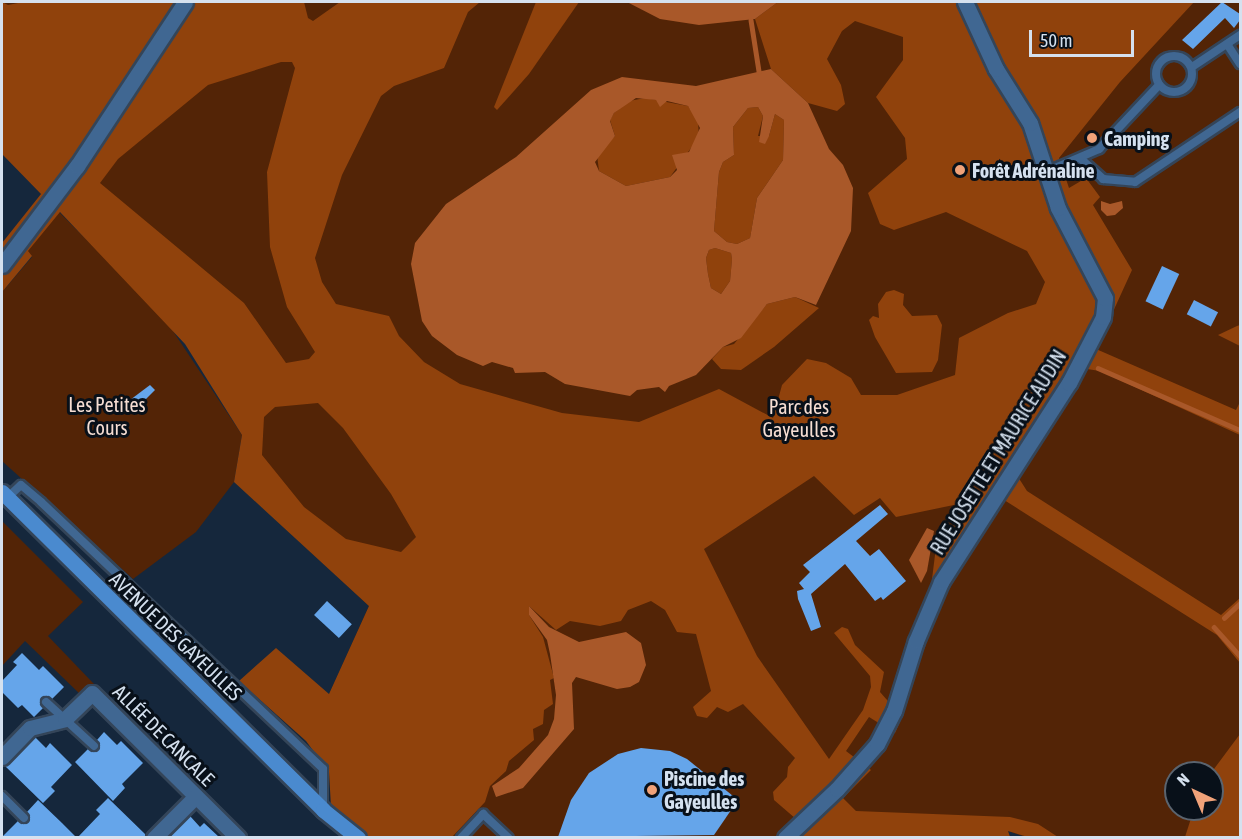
<!DOCTYPE html>
<meta charset="utf-8">
<style>
body{margin:0}
#map{position:relative;width:1242px;height:839px;overflow:hidden;background:#15273c;font-family:"Asap Condensed",sans-serif}
div>[style]{position:absolute}
.green>*{inset:0;background:#532406}
.forest>*{inset:0;background:#90420c}
.water>*{inset:0;background:#a95829}
.stream>*{height:4.5px;margin:-2.25px;padding:0 2.25px;transform-origin:2.25px;border-radius:2.25px;background:#a95829}
.building>*{inset:0;background:#65a5ea;transform-origin:0 0}
.roads{filter:drop-shadow(2px 0 #344559) drop-shadow(-2px 0 #344559) drop-shadow(0 2px #344559) drop-shadow(0 -2px #344559)}
.lane>*{height:8px;margin:-4px;padding:0 4px;transform-origin:4px;border-radius:4px;background:#406792}
.lane>.ring{margin:-4px;padding:0;box-sizing:content-box;background:none;border:8px solid #406792;border-radius:50%}
.street>*{height:15px;margin:-7.5px;padding:0 7.5px;transform-origin:7.5px;border-radius:7.5px;background:#406792}
.secondary>*{height:15px;margin:-7.5px;padding:0 7.5px;transform-origin:7.5px;border-radius:7.5px;background:#4a8acf}
.dots>*{width:16px;height:16px;translate:-50% -50%;box-sizing:border-box;border:3px solid #081019;border-radius:50%}
span{translate:-50% -50%;white-space:nowrap;text-align:center;line-height:1.15;-webkit-text-stroke:6px #081019;paint-order:stroke}
.poi-label{font-size:20px;color:#d5e1ef;font-weight:700}
.left{translate:0 -50%;text-align:left}
.park-label{font-size:20px;color:#f6ded3}
.street-label{font-size:20px;color:#d5e1ef}
.frame{position:absolute;inset:0;border:3px solid #d5e1ef;pointer-events:none}
.north{position:absolute;left:1164px;top:761px;width:60px;height:60px;box-sizing:border-box;background:#081019;border:2px solid #5a646f;border-radius:50%;rotate:316deg;font-size:16px;font-weight:700;line-height:24px;text-align:center;color:#d5e1ef}
.north::after{content:'';display:block;margin:auto;width:21px;height:27px;background:#f0a279;clip-path:polygon(50% 0,100% 100%,50% 72%,0 100%)}
.scale{position:absolute;left:1029px;top:30px;width:105px;height:27px;box-sizing:border-box;border:3px solid #d5e1ef;border-top:0;padding-left:8px;font-size:18px;line-height:21px;white-space:nowrap;color:#d5e1ef;-webkit-text-stroke:4px #081019;paint-order:stroke}
</style>
<div id="map">
<div class="green">
<div style="clip-path:polygon(evenodd,2px 2px,1240px 2px,1240px 837px,1028px 838px,1008px 831px,1010px 837px,428px 837px,329px 695px,369px 606px,243px 488px,246px 430px,170px 315px,2px 2px,1176px 773px,1212px 773px,1212px 809px,1176px 809px,1176px 773px)"></div>
<div style="clip-path:polygon(59px 212px,165px 319px,242px 435px,234px 482px,196px 532px,133px 579px,2px 461px,2px 292px,32px 257px,27px 251px)"></div>
<div style="clip-path:polygon(2px 521px,83px 602px,48px 636px,94px 684px,82px 696px,25px 641px,2px 666px)"></div>
</div>
<div class="forest">
<div style="clip-path:polygon(evenodd,2px 2px,8px 5px,23px 2px,304px 2px,308px 18px,313px 21px,340px 2px,480px 2px,468px 12px,444px 68px,394px 86px,381px 96px,342px 175px,315px 258px,322px 282px,336px 304px,389px 316px,399px 336px,424px 362px,460px 384px,562px 413px,639px 422px,719px 389px,773px 418px,782px 385px,807px 359px,826px 363px,851px 378px,861px 395px,897px 395px,955px 375px,959px 338px,1008px 313px,1036px 304px,1045px 282px,1027px 251px,946px 212px,894px 230px,880px 224px,868px 193px,907px 159px,905px 138px,876px 97px,903px 60px,903px 37px,855px 21px,842px 31px,827px 59px,841px 85px,845px 104px,837px 111px,808px 103px,771px 69px,755px 19px,778px 2px,1194px 2px,1120px 82px,1059px 158px,1069px 188px,1086px 178px,1100px 197px,1093px 205px,1132px 270px,1096px 349px,1236px 410px,1240px 402px,1240px 435px,1100px 371px,1074px 367px,1011px 466px,1027px 491px,1221px 615px,1240px 598px,1240px 663px,1217px 635px,993px 493px,932px 579px,936px 547px,973px 501px,896px 517px,880px 498px,854px 515px,814px 476px,704px 549px,757px 656px,829px 759px,863px 710px,871px 687px,870px 676px,834px 633px,842px 627px,848px 629px,855px 645px,884px 672px,880px 692px,902px 717px,895px 733px,869px 717px,846px 751px,871px 770px,843px 798px,856px 811px,1010px 817px,1038px 824px,1058px 837px,1028px 837px,1008px 831px,1010px 837px,793px 837px,803px 825px,774px 800px,773px 792px,787px 777px,788px 767px,795px 758px,743px 704px,728px 712px,717px 707px,707px 718px,697px 716px,693px 707px,711px 691px,696px 634px,677px 632px,665px 610px,651px 601px,628px 610px,621px 621px,600px 626px,570px 621px,556px 630px,529px 606px,529px 615px,543px 637px,554px 678px,550px 680px,553px 704px,544px 710px,543px 724px,533px 729px,534px 740px,509px 761px,506px 771px,490px 786px,485px 802px,452px 837px,361px 837px,331px 807px,329px 772px,306px 741px,239px 681px,276px 648px,329px 694px,369px 606px,234px 482px,242px 435px,185px 344px,60px 212px,28px 251px,32px 256px,2px 292px,2px 243px,41px 194px,2px 154px,2px 2px,281px 62px,292px 62px,295px 68px,267px 172px,270px 247px,287px 307px,315px 352px,309px 359px,286px 363px,244px 303px,100px 183px,118px 159px,208px 85px,281px 62px,2px 2px,318px 403px,343px 428px,391px 494px,416px 537px,401px 552px,346px 539px,304px 507px,262px 455px,264px 417px,275px 407px,318px 403px)"></div>
<div style="clip-path:polygon(536px 2px,579px 2px,529px 74px,497px 110px,494px 107px)"></div>
<div style="clip-path:polygon(645px 98px,688px 106px,698px 121px,699px 137px,670px 177px,626px 186px,599px 171px,597px 155px,615px 136px,610px 120px,614px 113px,629px 101px)"></div>
<div style="clip-path:polygon(758px 107px,763px 116px,758px 136px,769px 136px,775px 114px,784px 120px,783px 160px,757px 198px,750px 238px,737px 244px,727px 242px,714px 231px,719px 172px,723px 162px,734px 155px,733px 127px,748px 108px)"></div>
<div style="clip-path:polygon(715px 248px,731px 253px,732px 259px,730px 281px,721px 294px,711px 288px,708px 274px,706px 258px,709px 250px)"></div>
<div style="clip-path:polygon(894px 290px,904px 294px,903px 305px,912px 316px,937px 315px,942px 325px,938px 360px,932px 372px,896px 373px,875px 337px,869px 320px,873px 316px,879px 318px,878px 304px,886px 292px)"></div>
<div style="clip-path:polygon(795px 297px,819px 308px,774px 347px,741px 370px,721px 369px,712px 359px,723px 347px,734px 344px,767px 304px)"></div>
<div style="clip-path:polygon(1240px 325px,1240px 346px,1218px 335px,1237px 326px)"></div>
<div style="clip-path:polygon(1240px 734px,1240px 837px,1185px 837px,1194px 809px,1212px 809px,1211px 773px)"></div>
</div>
<div class="water">
<div style="clip-path:polygon(627px 2px,778px 2px,755px 19px,699px 25px,660px 19px)"></div>
<div style="clip-path:polygon(evenodd,771px 69px,808px 103px,829px 149px,843px 165px,853px 188px,851px 231px,816px 305px,795px 297px,767px 304px,741px 338px,723px 347px,696px 375px,669px 386px,665px 392px,659px 387px,637px 390px,630px 396px,565px 384px,545px 372px,515px 373px,513px 368px,492px 362px,483px 366px,457px 355px,432px 336px,422px 321px,411px 264px,415px 243px,446px 204px,516px 157px,591px 90px,622px 77px,696px 86px,771px 69px,636px 98px,656px 100px,660px 107px,667px 101px,688px 106px,700px 128px,689px 152px,672px 155px,677px 170px,670px 177px,626px 186px,599px 171px,595px 162px,615px 136px,610px 121px,614px 113px,636px 98px,771px 69px,758px 107px,763px 116px,759px 142px,765px 144px,769px 136px,775px 114px,784px 120px,783px 160px,757px 198px,750px 238px,737px 244px,727px 242px,714px 231px,719px 172px,723px 162px,734px 155px,733px 127px,748px 108px,758px 107px,771px 69px,715px 248px,731px 253px,732px 259px,730px 281px,721px 294px,711px 288px,708px 274px,706px 258px,709px 250px,715px 248px)"></div>
<div style="clip-path:polygon(1101px 201px,1110px 204px,1122px 201px,1123px 208px,1115px 215px,1107px 216px,1101px 210px)"></div>
<div style="clip-path:polygon(927px 528px,934px 531px,927px 571px,921px 583px,909px 560px)"></div>
<div style="clip-path:polygon(529px 606px,549px 627px,579px 642px,626px 632px,641px 643px,646px 665px,639px 682px,630px 687px,617px 689px,576px 677px,572px 683px,574px 729px,523px 788px,496px 797px,492px 786px,519px 768px,548px 735px,554px 719px,556px 695px,550px 654px,547px 640px,529px 615px)"></div>
</div>
<div class="stream">
<div style="left:751px;top:20px;width:52px;rotate:81.1deg"></div>
<div style="left:1098px;top:368px;width:155px;rotate:23.6deg"></div>
<div style="left:1224px;top:618px;width:22px;rotate:-43deg"></div>
<div style="left:1214px;top:627px;width:39px;rotate:48deg"></div>
</div>
<div class="building">
<div style="clip-path:polygon(1222px 2px,1240px 14px,1240px 20px,1234px 28px,1225px 18px,1193px 49px,1182px 40px)"></div>
<div style="left:1162px;top:266px;width:19px;height:39px;rotate:25deg"></div>
<div style="left:1194px;top:300px;width:27px;height:16px;rotate:27deg"></div>
<div style="clip-path:polygon(150px 385px,155px 390px,131px 414px,122px 406px)"></div>
<div style="clip-path:polygon(880px 505px,888px 514px,856px 541px,870px 556px,879px 549px,906px 581px,883px 600px,881px 597px,875px 601px,845px 564px,811px 594px,821px 627px,811px 631px,798px 599px,797px 591px,804px 589px,799px 583px,810px 572px,803px 565px)"></div>
<div style="left:327px;top:601px;width:34px;height:19px;rotate:43deg"></div>
<div style="clip-path:polygon(22px 653px,39px 670px,43px 666px,64px 687px,52px 699px,42px 697px,43px 708px,34px 717px,22px 705px,18px 708px,2px 692px,2px 681px,17px 665px,13px 662px)"></div>
<div style="clip-path:polygon(104px 732px,117px 745px,121px 741px,143px 763px,122px 784px,125px 788px,113px 801px,75px 762px,88px 749px,98px 751px,97px 740px)"></div>
<div style="clip-path:polygon(35px 737px,46px 748px,50px 743px,72px 765px,51px 787px,55px 791px,43px 803px,5px 766px)"></div>
<div style="clip-path:polygon(641px 748px,670px 751px,687px 759px,738px 800px,714px 835px,558px 837px,571px 800px,589px 773px,618px 754px)"></div>
<div style="clip-path:polygon(108px 798px,145px 834px,145px 837px,78px 837px,100px 814px,96px 810px)"></div>
<div style="clip-path:polygon(38px 800px,62px 823px,76px 837px,2px 837px,18px 821px,29px 822px,27px 812px)"></div>
<div style="clip-path:polygon(190px 816px,200px 827px,204px 823px,219px 837px,168px 837px)"></div>
</div>
<div class="roads">
<div class="lane">
<div style="left:1227px;top:44px;width:24px;rotate:57deg"></div>
<div class="ring" style="left:1156px;top:56px;width:28px;height:28px"></div>
<div style="left:1192px;top:67px;width:58px;rotate:-33.7deg"></div>
<div style="left:1081px;top:159px;width:30px;rotate:42deg"></div>
<div style="left:1103px;top:179px;width:32px;rotate:5deg"></div>
<div style="left:1135px;top:182px;width:126px;rotate:-33.7deg"></div>
<div style="left:1048px;top:171px;width:56px;rotate:-23.3deg"></div>
<div style="left:1099px;top:149px;width:88px;rotate:-46.8deg"></div>
<div style="left:7px;top:498px;width:19px;rotate:-43deg"></div>
<div style="left:21px;top:485px;width:26px;rotate:40deg"></div>
<div style="left:41px;top:502px;width:388px;rotate:43.4deg"></div>
<div style="left:323px;top:769px;width:40px;rotate:90deg"></div>
<div style="left:46px;top:702px;width:65px;rotate:42.5deg"></div>
<div style="left:2px;top:796px;width:31px;rotate:45deg"></div>
<div style="left:461px;top:838px;width:33px;rotate:-47deg"></div>
<div style="left:483px;top:814px;width:35px;rotate:43deg"></div>
</div>
<div class="street">
<div style="left:2px;top:265px;width:124px;rotate:-52.9deg"></div>
<div style="left:77px;top:166px;width:196px;rotate:-56.6deg"></div>
<div style="left:2px;top:757px;width:40px;rotate:-46deg"></div>
<div style="left:30px;top:728px;width:36px;rotate:-14deg"></div>
<div style="left:65px;top:719px;width:37px;rotate:-44deg"></div>
<div style="left:92px;top:693px;width:206px;rotate:44.8deg"></div>
<div style="left:154px;top:838px;width:59px;rotate:-45deg"></div>
<div style="left:785px;top:838px;width:71px;rotate:-43.3deg"></div>
<div style="left:837px;top:789px;width:60px;rotate:-48.4deg"></div>
<div style="left:877px;top:744px;width:37px;rotate:-63deg"></div>
<div style="left:894px;top:711px;width:73px;rotate:-72.6deg"></div>
<div style="left:916px;top:641px;width:64px;rotate:-67deg"></div>
<div style="left:941px;top:582px;width:237px;rotate:-57.3deg"></div>
<div style="left:1069px;top:383px;width:74px;rotate:-62.7deg"></div>
<div style="left:1103px;top:317px;width:19px;rotate:-84deg"></div>
<div style="left:1105px;top:298px;width:102px;rotate:-117.6deg"></div>
<div style="left:1058px;top:208px;width:89px;rotate:-108.2deg"></div>
<div style="left:1030px;top:123px;width:64px;rotate:-122.2deg"></div>
<div style="left:996px;top:69px;width:74px;rotate:-114.8deg"></div>
</div>
<div class="secondary">
<div style="left:2px;top:492px;width:452px;rotate:44.7deg"></div>
<div style="left:323px;top:810px;width:45px;rotate:38.7deg"></div>
</div>
</div>
<div class="dots">
<div style="left:1092px;top:138px;background:#f0a279"></div>
<div style="left:960px;top:170px;background:#f0a279"></div>
<div style="left:652px;top:790px;background:#f0a279"></div>
</div>
<div class="poi-label">
<span class="left" style="left:1104px;top:138px">Camping</span>
<span class="left" style="left:972px;top:170px">Forêt Adrénaline</span>
<span class="left" style="left:664px;top:790px">Piscine des<br>Gayeulles</span>
</div>
<div class="park-label">
<span style="left:107px;top:416px">Les Petites<br>Cours</span>
<span style="left:799px;top:418px">Parc des<br>Gayeulles</span>
</div>
<div class="street-label">
<span style="left:998px;top:452px;rotate:-58deg">RUE JOSETTE ET MAURICE AUDIN</span>
<span style="left:176px;top:636px;rotate:44deg">AVENUE DES GAYEULLES</span>
<span style="left:164px;top:735px;rotate:45deg">ALLÉE DE CANCALE</span>
</div>
<div class="frame"></div>
<div class="north">N</div>
<div class="scale">50 m</div>
</div>
